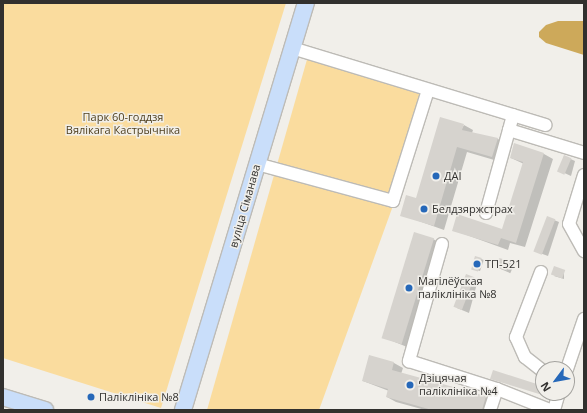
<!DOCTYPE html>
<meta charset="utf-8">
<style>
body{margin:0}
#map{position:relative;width:587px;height:413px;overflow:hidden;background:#f1efea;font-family:"Open Sans",sans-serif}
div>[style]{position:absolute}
.green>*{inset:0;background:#fadc9e}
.forest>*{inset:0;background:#cda95a}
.shadow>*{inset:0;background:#0003;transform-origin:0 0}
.building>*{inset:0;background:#d6d3ce;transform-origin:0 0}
.roads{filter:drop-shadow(1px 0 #bdbbb6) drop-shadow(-1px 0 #bdbbb6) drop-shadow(0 1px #bdbbb6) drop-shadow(0 -1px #bdbbb6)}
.minor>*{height:12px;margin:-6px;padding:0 6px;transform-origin:6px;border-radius:6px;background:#fff}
.major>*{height:16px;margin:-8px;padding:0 8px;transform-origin:8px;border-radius:8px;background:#c9defa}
.dots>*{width:11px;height:11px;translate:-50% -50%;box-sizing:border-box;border:2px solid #f1efea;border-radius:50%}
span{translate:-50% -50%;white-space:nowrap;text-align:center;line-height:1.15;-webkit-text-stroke:3px #f1efea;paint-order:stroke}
.park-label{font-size:11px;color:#4e3f1d}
.poi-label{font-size:11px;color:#31302e}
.left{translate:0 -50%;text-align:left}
.street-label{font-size:11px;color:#31302e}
.frame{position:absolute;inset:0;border:4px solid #31302e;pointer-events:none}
.north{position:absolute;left:535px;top:361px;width:40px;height:40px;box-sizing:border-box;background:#f1efea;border:1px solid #a4a39f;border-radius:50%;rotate:238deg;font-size:11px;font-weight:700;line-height:16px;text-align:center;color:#31302e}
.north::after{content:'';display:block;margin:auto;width:14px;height:18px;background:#2668b9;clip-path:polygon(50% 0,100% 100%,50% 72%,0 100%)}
</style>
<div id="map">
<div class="green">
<div style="clip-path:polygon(3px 3px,286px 3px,161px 408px,3px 358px)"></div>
<div style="clip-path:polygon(308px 56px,432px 98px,319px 410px,207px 410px)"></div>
</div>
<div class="forest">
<div style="clip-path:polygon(558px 21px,584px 21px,584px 55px,546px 43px,539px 37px,539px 32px,546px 25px)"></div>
</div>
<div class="shadow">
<div style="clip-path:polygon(464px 125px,473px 130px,472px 133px,498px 139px,507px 144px,501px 162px,467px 152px,444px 230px,402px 215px,417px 199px)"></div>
<div style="clip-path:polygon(544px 154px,553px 159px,525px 247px,510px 243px,508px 250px,453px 230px,503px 230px,524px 164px,511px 158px)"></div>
<div style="clip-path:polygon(564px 156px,575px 161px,571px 176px,560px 171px)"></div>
<div style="clip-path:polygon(554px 220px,559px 222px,548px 256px,537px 252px)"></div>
<div style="clip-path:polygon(433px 239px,442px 244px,412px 349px,385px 338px)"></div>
<div style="clip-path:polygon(475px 257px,484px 260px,480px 271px,474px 269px)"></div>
<div style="left:500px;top:259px;width:15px;height:9px;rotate:23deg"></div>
<div style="clip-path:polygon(564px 271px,564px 279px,554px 276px)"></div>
<div style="clip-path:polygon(467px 276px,478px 280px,469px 313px,457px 308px)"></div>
<div style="clip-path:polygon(370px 356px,394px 363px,403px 368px,401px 374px,485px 397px,494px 403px,492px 410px,425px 410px,396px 402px,387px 397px,389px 391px,363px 381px)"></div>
</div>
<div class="building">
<div style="clip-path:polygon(440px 117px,464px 124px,462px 130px,498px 138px,492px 157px,457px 147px,434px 226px,400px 216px,406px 195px,416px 198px)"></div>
<div style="clip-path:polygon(514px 143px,544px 153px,516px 243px,501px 238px,498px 245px,452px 231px,457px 214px,502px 229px,523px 162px,510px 158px)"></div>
<div style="left:564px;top:155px;width:8px;height:18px;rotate:23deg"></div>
<div style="left:547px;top:216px;width:9px;height:38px;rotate:21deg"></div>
<div style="left:414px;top:232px;width:21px;height:111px;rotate:17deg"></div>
<div style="left:475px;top:256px;width:7px;height:14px;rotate:16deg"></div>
<div style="left:499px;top:258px;width:11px;height:10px;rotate:15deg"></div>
<div style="left:554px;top:266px;width:12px;height:9px;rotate:20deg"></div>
<div style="left:466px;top:274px;width:9px;height:35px;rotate:21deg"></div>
<div style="clip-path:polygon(369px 355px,394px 362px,392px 370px,486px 396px,482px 410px,432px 410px,386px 397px,388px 389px,362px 381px)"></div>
<div style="clip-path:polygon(493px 370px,543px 386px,543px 393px,550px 393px,549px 397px,490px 379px)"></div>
</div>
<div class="roads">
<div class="minor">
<div style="left:292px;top:48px;width:265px;rotate:16.9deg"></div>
<div style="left:513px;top:115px;width:16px;rotate:105deg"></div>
<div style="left:509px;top:130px;width:78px;rotate:17deg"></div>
<div style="left:257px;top:164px;width:141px;rotate:15.2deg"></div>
<div style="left:393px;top:201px;width:116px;rotate:-72.5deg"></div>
<div style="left:584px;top:175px;width:51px;rotate:107deg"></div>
<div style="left:569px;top:224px;width:31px;rotate:61deg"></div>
<div style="left:486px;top:213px;width:86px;rotate:-74.5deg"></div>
<div style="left:442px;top:244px;width:122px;rotate:105.8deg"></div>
<div style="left:409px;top:361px;width:92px;rotate:17.7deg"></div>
<div style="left:497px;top:389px;width:57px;rotate:21.6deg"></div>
<div style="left:541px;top:272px;width:70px;rotate:111deg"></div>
<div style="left:516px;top:337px;width:22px;rotate:66deg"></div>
<div style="left:525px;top:357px;width:23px;rotate:38deg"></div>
<div style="left:567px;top:369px;width:53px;rotate:-71.2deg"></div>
<div style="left:490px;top:410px;width:22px;rotate:-72deg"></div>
<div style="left:554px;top:410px;width:18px;rotate:-74deg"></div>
</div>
<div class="major">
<div style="left:3px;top:397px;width:44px;rotate:17.2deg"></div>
<div style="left:183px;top:410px;width:425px;rotate:-73.2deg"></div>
</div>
</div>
<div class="dots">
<div style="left:436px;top:176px;background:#2668b9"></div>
<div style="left:424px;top:209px;background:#2668b9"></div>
<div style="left:477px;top:264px;background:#2668b9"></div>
<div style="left:409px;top:288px;background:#2668b9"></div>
<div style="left:410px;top:385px;background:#2668b9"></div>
<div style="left:91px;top:397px;background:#2668b9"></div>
</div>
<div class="park-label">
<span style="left:123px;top:124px">Парк 60-годдзя<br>Вялікага Кастрычніка</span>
</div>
<div class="poi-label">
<span class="left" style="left:444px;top:176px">ДАІ</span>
<span class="left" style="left:432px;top:209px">Белдзяржстрах</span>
<span class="left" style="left:485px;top:264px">ТП-521</span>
<span class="left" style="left:418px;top:288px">Магілёўская<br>паліклініка №8</span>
<span class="left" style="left:419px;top:385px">Дзіцячая<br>паліклініка №4</span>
<span class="left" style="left:99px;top:397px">Паліклініка №8</span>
</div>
<div class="street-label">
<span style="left:245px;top:206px;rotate:-74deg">вуліца Сіманава</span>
</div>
<div class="frame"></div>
<div class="north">N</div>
</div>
